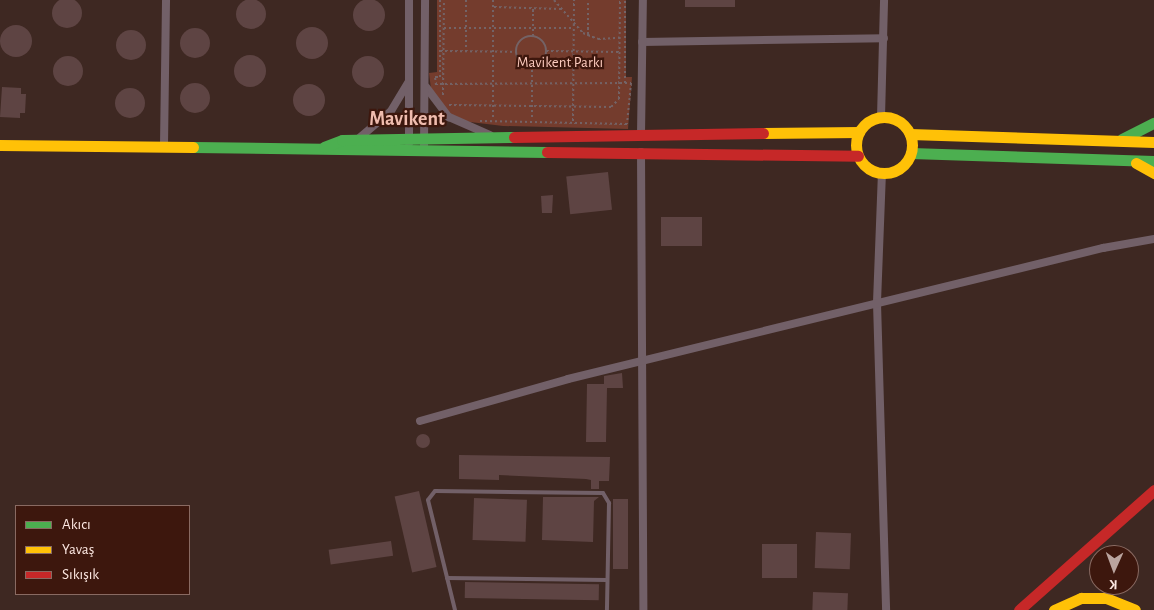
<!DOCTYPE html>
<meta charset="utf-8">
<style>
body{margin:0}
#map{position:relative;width:1154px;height:610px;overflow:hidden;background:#3e2822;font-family:"Alegreya Sans",sans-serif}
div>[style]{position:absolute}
.green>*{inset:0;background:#743c2d}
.building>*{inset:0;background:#5e4443;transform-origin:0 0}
.round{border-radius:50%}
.path>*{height:2px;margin-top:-1px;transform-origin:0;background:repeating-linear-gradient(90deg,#746366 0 2.5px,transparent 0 5px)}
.path>.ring{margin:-1px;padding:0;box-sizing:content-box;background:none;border:2px solid #746366;border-radius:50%}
.lane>*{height:4px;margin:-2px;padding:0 2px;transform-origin:2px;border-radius:2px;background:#726068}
.street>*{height:8px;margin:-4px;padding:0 4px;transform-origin:4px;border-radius:4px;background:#726068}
.fast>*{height:11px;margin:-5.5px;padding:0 5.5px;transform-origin:5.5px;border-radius:5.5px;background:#4caf50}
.slow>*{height:11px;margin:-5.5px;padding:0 5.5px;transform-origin:5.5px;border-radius:5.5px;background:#ffc107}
.slow>.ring{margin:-5.5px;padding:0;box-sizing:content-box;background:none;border:11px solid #ffc107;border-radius:50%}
.jam>*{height:11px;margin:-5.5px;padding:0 5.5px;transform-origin:5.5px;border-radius:5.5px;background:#c62828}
span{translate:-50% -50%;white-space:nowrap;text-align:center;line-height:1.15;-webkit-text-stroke:4.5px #3d170d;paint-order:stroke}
.park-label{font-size:15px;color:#fccbbe}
.district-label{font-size:20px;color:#efbcae;font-weight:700}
.legend{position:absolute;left:15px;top:505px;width:175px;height:90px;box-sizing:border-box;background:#3d170d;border:1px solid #896a62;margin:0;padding:6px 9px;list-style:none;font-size:15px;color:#fce7e1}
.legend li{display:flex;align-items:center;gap:10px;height:25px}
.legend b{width:25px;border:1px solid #896a62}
.north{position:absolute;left:1089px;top:545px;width:50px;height:50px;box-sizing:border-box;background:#3d170d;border:1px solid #896a62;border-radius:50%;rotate:182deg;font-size:14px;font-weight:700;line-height:20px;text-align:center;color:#fce7e1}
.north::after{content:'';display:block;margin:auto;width:18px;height:22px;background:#baa49e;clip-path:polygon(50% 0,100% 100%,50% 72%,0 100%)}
</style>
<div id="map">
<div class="green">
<div style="clip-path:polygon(437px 0,626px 0,626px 77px,632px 77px,628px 129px,503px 126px,462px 121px,441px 108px,431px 89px,429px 73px,437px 72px)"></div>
</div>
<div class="building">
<div class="round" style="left:52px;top:-2px;width:30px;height:30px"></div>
<div class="round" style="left:236px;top:-1px;width:30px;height:30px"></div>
<div class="round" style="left:353px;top:-1px;width:32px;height:32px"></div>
<div style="left:685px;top:0;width:50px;height:7px"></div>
<div class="round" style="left:0;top:25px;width:32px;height:32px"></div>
<div class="round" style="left:296px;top:27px;width:32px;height:32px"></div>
<div class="round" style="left:180px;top:28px;width:30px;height:30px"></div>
<div class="round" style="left:116px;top:30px;width:30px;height:30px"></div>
<div class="round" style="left:234px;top:55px;width:32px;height:32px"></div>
<div class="round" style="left:53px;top:56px;width:30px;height:30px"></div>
<div class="round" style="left:352px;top:56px;width:32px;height:32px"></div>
<div class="round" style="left:180px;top:83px;width:30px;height:30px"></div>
<div class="round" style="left:293px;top:84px;width:32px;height:32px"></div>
<div style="clip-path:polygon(2px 87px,21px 88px,21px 94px,26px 94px,25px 113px,20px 113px,20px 118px,0 117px)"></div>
<div class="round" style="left:115px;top:88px;width:30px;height:30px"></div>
<div style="left:608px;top:172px;width:38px;height:42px;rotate:84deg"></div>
<div style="clip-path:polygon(553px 195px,552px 213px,542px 213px,541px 196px)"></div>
<div style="left:661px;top:217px;width:41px;height:29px"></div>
<div style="clip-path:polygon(622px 373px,623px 388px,607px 388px,606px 442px,586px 442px,587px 384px,604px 384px,604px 376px)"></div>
<div class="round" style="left:416px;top:434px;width:14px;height:14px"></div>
<div style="clip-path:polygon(459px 455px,610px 457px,609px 481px,599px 481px,599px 489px,591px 489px,591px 480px,586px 479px,499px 475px,499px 480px,459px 479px)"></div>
<div style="left:419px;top:491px;width:78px;height:25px;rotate:77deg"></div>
<div style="clip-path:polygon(543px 497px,599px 497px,594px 501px,593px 542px,542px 540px)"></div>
<div style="left:474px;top:498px;width:53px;height:42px;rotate:2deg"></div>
<div style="left:613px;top:499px;width:15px;height:70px"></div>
<div style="left:816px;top:532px;width:35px;height:36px;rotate:2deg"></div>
<div style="left:391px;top:541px;width:15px;height:63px;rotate:82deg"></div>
<div style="left:762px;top:544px;width:35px;height:34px"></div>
<div style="left:465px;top:582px;width:134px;height:16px;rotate:1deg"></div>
<div style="left:813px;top:592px;width:35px;height:18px;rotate:2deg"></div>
</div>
<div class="path">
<div style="left:466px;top:0;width:51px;rotate:90deg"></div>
<div style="left:493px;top:0;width:119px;rotate:90deg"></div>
<div style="left:554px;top:0;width:44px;rotate:48.7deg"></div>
<div style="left:583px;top:33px;width:16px;rotate:22deg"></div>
<div style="left:598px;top:39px;width:22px;rotate:-3deg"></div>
<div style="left:494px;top:7px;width:67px;rotate:1.7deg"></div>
<div style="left:533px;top:9px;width:27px;rotate:90deg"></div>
<div style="left:444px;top:28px;width:130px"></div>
<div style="left:588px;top:35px;width:35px;rotate:-90deg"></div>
<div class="ring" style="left:516px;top:36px;width:28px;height:28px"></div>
<div style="left:440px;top:51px;width:77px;rotate:0.7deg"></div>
<div style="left:546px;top:51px;width:73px;rotate:0.8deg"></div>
<div style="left:532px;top:65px;width:55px;rotate:90deg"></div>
<div style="left:625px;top:83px;width:83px;rotate:-90deg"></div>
<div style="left:435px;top:84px;width:196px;rotate:-0.3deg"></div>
<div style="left:631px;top:83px;width:41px;rotate:95.6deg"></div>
<div style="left:627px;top:124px;width:148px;rotate:-178.8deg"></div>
<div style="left:436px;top:85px;width:8px;rotate:-97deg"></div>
<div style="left:435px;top:77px;width:5px"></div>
<div style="left:440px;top:77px;width:77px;rotate:-90deg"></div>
<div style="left:443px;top:95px;width:95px;rotate:-89.4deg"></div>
<div style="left:449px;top:105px;width:162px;rotate:0.7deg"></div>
<div style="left:611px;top:107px;width:11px;rotate:-45deg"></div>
<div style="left:619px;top:99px;width:99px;rotate:-89.4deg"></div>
<div style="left:573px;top:121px;width:121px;rotate:-89.5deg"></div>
</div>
<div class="lane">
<div style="left:447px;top:578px;width:160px;rotate:0.7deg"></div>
<div style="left:455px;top:610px;width:113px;rotate:-103.8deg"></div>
<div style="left:428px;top:500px;width:11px;rotate:-52deg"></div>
<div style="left:435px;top:491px;width:168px;rotate:0.7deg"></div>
<div style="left:603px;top:493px;width:12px;rotate:59deg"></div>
<div style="left:609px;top:503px;width:107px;rotate:91.1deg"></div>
</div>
<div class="street">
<div style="left:642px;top:42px;width:242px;rotate:-0.9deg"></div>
<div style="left:426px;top:87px;width:38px;rotate:53deg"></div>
<div style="left:449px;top:117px;width:45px;rotate:23.7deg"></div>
<div style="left:881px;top:117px;width:117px;rotate:-88.5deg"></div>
<div style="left:641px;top:135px;width:135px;rotate:-89.2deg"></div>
<div style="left:358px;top:139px;width:43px;rotate:-40.3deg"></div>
<div style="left:391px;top:111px;width:33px;rotate:-59deg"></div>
<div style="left:409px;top:143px;width:143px;rotate:-90deg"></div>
<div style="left:164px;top:145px;width:145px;rotate:-89.2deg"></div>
<div style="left:424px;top:150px;width:150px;rotate:-89.6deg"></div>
<div style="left:641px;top:152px;width:458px;rotate:89.7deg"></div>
<div style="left:882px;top:172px;width:131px;rotate:92.2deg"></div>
<div style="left:877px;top:303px;width:307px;rotate:88.3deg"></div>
<div style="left:420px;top:421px;width:154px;rotate:-15.8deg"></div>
<div style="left:568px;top:379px;width:551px;rotate:-13.76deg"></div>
<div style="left:1103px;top:248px;width:52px;rotate:-10deg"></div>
</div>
<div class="fast">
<div style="left:1122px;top:139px;width:36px;rotate:-27deg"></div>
<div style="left:193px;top:147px;width:354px;rotate:0.8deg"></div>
<div style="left:324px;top:147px;width:19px;rotate:-21deg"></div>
<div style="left:342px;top:140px;width:172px;rotate:-1deg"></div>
<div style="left:911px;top:153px;width:243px;rotate:1.9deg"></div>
</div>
<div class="slow">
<div class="ring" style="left:856px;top:117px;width:45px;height:45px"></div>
<div style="left:763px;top:133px;width:96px;rotate:-0.6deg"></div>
<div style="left:910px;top:134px;width:244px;rotate:1.9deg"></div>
<div style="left:0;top:145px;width:193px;rotate:0.6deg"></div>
<div style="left:1136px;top:163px;width:21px;rotate:29deg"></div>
<div style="left:1054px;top:610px;width:30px;rotate:-24deg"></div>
<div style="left:1081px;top:598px;width:25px"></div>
<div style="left:1106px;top:598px;width:31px;rotate:22deg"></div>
</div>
<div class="jam">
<div style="left:514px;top:137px;width:249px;rotate:-0.9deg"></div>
<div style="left:547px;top:152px;width:311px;rotate:0.7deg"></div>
<div style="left:1019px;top:610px;width:181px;rotate:-41.6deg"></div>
</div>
<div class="park-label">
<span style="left:560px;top:63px">Mavikent Parkı</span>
</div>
<div class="district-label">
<span style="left:407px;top:119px">Mavikent</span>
</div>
<ul class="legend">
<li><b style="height:6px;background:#4caf50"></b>Akıcı</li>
<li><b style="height:6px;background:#ffc107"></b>Yavaş</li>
<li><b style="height:6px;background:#c62828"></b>Sıkışık</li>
</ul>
<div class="north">K</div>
</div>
